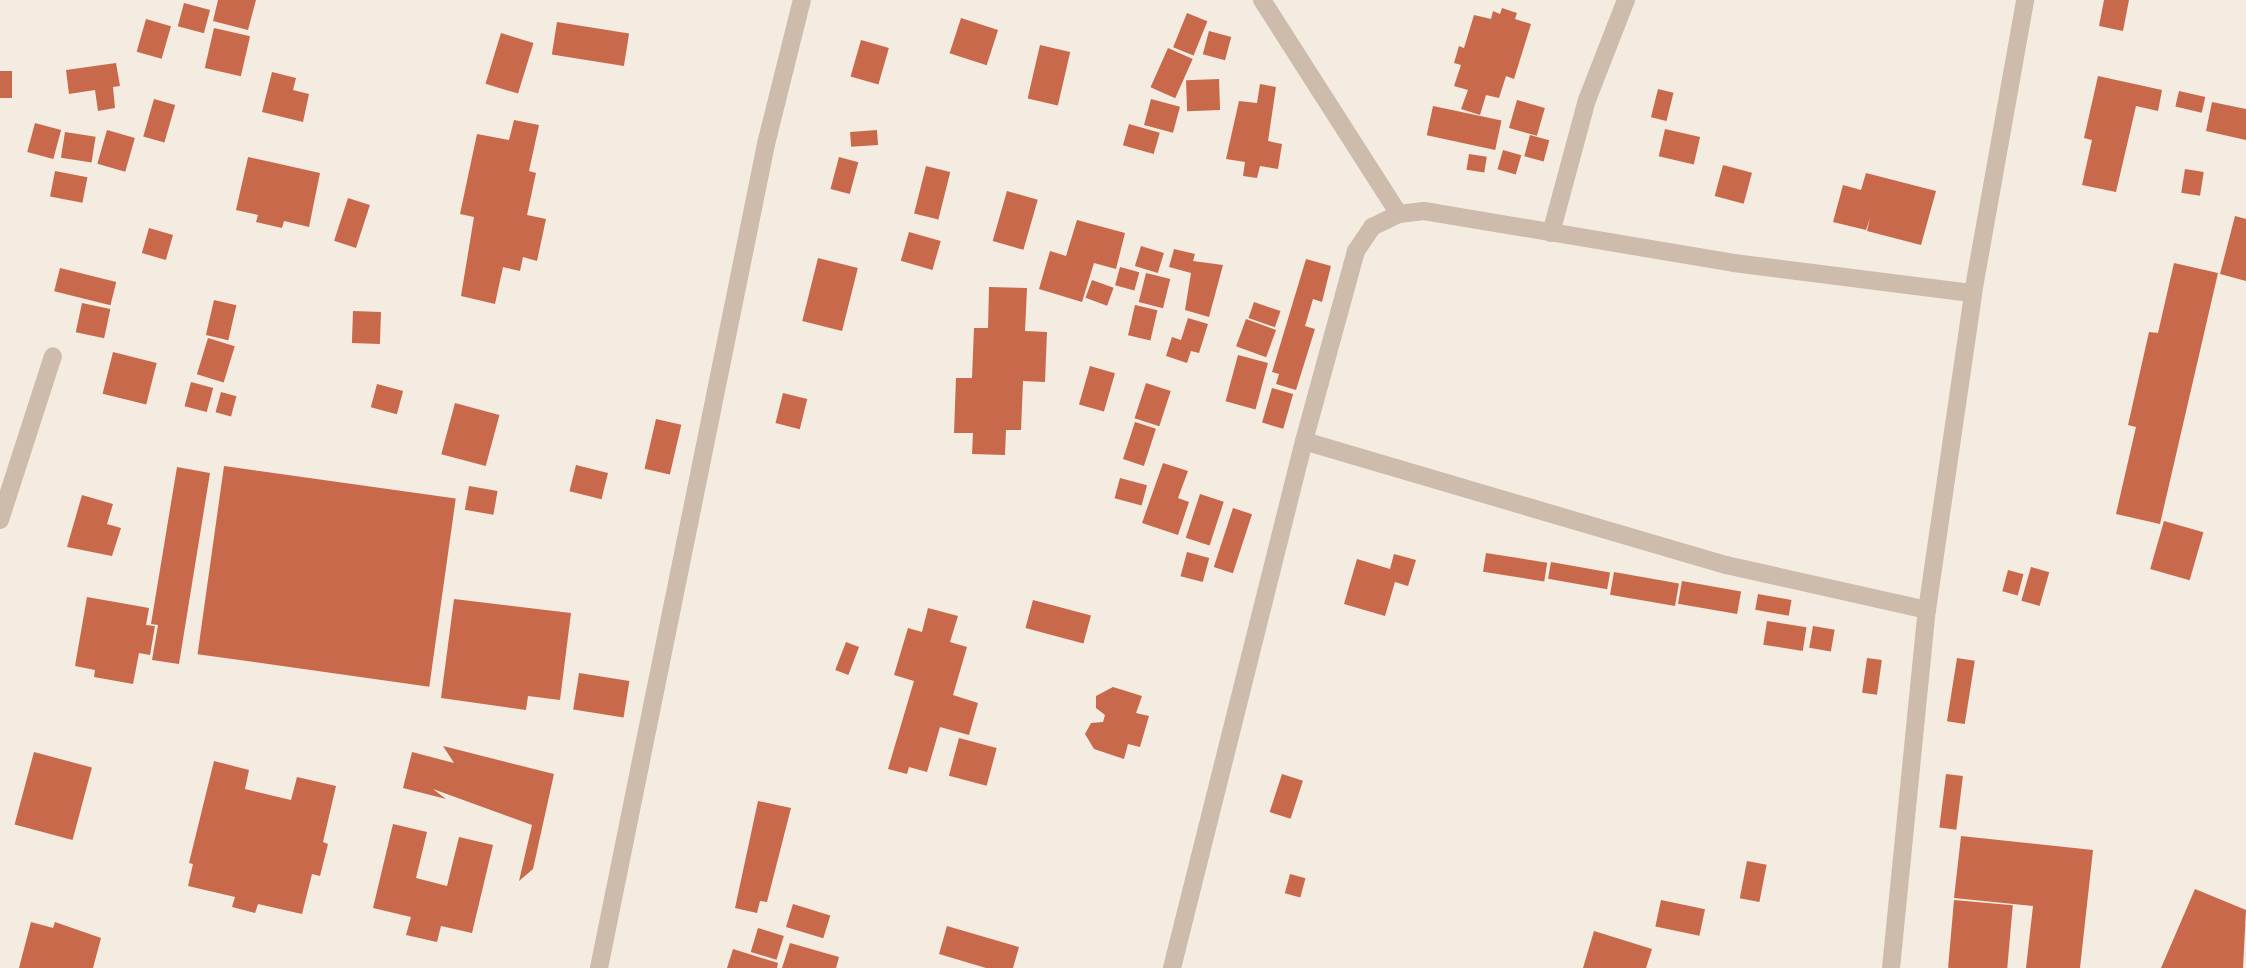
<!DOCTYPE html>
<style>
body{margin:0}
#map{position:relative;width:2246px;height:968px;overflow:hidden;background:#f4ebe1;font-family:"Public Sans",sans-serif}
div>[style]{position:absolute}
.building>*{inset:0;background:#c8694b;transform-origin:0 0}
.minor>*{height:18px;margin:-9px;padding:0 9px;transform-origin:9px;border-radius:9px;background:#cdbbac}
span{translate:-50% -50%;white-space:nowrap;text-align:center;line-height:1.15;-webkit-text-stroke:7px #fbf5ee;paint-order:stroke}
</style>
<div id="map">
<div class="building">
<div style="clip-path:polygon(218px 0,256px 0,248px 30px,213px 21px)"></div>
<div style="clip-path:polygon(2104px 0,2129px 0,2123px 31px,2099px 26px)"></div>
<div style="left:184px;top:3px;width:27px;height:24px;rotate:15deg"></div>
<div style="clip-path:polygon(1502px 8px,1517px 13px,1515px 19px,1531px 24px,1514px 79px,1506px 76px,1499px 98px,1486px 95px,1480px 115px,1461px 109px,1468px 90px,1454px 86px,1461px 65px,1454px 63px,1459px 46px,1464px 48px,1474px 15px,1491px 19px,1493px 11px,1500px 14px)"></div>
<div style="left:1187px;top:13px;width:22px;height:37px;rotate:22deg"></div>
<div style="left:961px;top:18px;width:39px;height:37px;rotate:18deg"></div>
<div style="left:146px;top:19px;width:26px;height:34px;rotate:16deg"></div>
<div style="left:557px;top:22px;width:73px;height:33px;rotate:9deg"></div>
<div style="left:214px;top:28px;width:37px;height:41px;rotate:13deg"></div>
<div style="left:1209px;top:31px;width:23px;height:24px;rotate:15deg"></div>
<div style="left:501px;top:33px;width:34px;height:53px;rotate:17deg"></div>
<div style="left:861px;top:40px;width:29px;height:38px;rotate:16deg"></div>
<div style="left:1040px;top:45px;width:31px;height:55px;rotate:13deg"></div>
<div style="left:1168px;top:48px;width:27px;height:43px;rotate:24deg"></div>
<div style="clip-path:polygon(116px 63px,120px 86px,113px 87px,115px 108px,98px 111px,95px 90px,69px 94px,66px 70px)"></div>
<div style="left:0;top:71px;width:12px;height:27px"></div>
<div style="clip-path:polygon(272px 72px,296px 78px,293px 90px,309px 94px,303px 122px,262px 112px)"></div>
<div style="clip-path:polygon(2098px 76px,2162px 90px,2158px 111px,2136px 106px,2116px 192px,2082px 185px,2092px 140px,2084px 138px)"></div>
<div style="left:1219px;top:79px;width:31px;height:33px;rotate:88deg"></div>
<div style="clip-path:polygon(1260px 84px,1276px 87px,1268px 141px,1282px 144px,1278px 169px,1260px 166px,1257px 178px,1243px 176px,1245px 162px,1226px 159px,1239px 101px,1257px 103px)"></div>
<div style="left:1658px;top:89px;width:16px;height:29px;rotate:14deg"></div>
<div style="left:2179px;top:91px;width:27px;height:16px;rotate:13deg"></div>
<div style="left:154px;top:99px;width:22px;height:39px;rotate:16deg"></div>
<div style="left:1151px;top:99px;width:30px;height:27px;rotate:15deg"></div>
<div style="left:1517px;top:100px;width:29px;height:29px;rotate:16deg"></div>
<div style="clip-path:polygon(2212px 102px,2246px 109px,2246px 140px,2206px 131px)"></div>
<div style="left:1433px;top:106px;width:70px;height:30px;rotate:12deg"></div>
<div style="clip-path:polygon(514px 120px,539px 125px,529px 171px,536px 173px,527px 215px,546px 219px,537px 261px,523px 257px,520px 271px,503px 267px,495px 304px,461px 296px,474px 217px,460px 214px,477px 134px,509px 140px)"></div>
<div style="left:35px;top:123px;width:27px;height:30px;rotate:15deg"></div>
<div style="left:1129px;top:124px;width:32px;height:22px;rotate:16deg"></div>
<div style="left:1665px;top:129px;width:36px;height:28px;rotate:13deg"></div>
<div style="left:107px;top:130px;width:29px;height:35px;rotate:16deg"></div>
<div style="left:877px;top:130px;width:15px;height:27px;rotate:86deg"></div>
<div style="left:65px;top:132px;width:31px;height:26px;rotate:9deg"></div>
<div style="left:1530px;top:135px;width:20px;height:22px;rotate:15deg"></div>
<div style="left:1503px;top:150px;width:19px;height:20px;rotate:16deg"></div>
<div style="left:1469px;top:154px;width:18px;height:16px;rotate:9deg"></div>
<div style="clip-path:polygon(248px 157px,320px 173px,309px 227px,284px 221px,282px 228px,256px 222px,258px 215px,236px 210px)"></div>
<div style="left:839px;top:157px;width:20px;height:33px;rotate:15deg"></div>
<div style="left:1723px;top:165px;width:30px;height:32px;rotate:15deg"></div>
<div style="left:926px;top:166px;width:25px;height:49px;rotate:14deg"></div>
<div style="left:2185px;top:169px;width:19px;height:24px;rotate:9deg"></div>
<div style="left:55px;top:171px;width:33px;height:26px;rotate:11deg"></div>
<div style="clip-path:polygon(1866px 173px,1936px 191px,1921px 245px,1867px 231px,1870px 218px,1866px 230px,1833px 222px,1843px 185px,1861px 190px)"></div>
<div style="left:1007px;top:191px;width:32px;height:52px;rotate:16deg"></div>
<div style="left:348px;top:198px;width:23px;height:45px;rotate:18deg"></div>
<div style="clip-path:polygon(2235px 216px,2246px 219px,2246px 281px,2220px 274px)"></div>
<div style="clip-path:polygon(1077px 220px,1125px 233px,1116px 269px,1094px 263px,1082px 302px,1039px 289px,1050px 251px,1066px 256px)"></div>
<div style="left:149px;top:228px;width:25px;height:26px;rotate:16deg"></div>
<div style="left:909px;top:232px;width:33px;height:30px;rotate:16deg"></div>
<div style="left:1141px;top:246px;width:24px;height:21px;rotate:17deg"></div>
<div style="clip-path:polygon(1174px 249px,1195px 254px,1193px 261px,1223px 265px,1209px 317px,1185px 310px,1191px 273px,1169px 267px)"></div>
<div style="left:818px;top:258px;width:41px;height:65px;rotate:14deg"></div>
<div style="clip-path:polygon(1306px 259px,1331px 266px,1322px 302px,1313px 299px,1305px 326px,1315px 329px,1296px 390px,1276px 384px,1279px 374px,1272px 372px)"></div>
<div style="clip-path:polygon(2174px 263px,2218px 273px,2160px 524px,2116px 514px,2136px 427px,2128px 425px,2149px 332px,2158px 333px)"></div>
<div style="left:1120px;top:267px;width:20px;height:19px;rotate:15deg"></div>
<div style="left:60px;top:268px;width:58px;height:24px;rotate:14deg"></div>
<div style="left:1146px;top:273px;width:25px;height:30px;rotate:14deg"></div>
<div style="left:1092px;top:280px;width:23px;height:19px;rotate:20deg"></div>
<div style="clip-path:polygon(989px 287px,1027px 288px,1025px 331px,1047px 332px,1045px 382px,1023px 381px,1021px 430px,1006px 430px,1005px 455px,972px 454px,973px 433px,954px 433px,956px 378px,972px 378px,974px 328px,988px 328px)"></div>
<div style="left:214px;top:300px;width:23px;height:36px;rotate:13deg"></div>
<div style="left:1254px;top:302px;width:28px;height:17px;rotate:19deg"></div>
<div style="left:82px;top:303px;width:29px;height:30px;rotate:12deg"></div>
<div style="left:1135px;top:305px;width:23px;height:31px;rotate:13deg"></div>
<div style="left:381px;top:312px;width:32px;height:28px;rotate:92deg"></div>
<div style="clip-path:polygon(1188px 318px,1208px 324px,1199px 353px,1191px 351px,1187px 363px,1166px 356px,1172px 337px,1181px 340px)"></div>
<div style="left:1246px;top:319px;width:32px;height:29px;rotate:20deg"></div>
<div style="left:208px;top:338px;width:28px;height:38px;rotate:17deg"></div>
<div style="left:113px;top:352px;width:45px;height:43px;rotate:14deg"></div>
<div style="left:1238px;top:355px;width:31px;height:48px;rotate:15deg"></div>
<div style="left:1090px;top:366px;width:26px;height:40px;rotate:16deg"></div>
<div style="left:191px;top:382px;width:23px;height:25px;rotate:15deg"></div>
<div style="left:1146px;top:383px;width:26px;height:37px;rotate:18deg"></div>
<div style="left:377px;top:384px;width:27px;height:24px;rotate:15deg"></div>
<div style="left:1272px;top:388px;width:22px;height:36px;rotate:16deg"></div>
<div style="left:221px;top:392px;width:16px;height:21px;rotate:15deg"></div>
<div style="left:783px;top:393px;width:25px;height:31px;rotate:14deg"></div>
<div style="left:455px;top:403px;width:46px;height:53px;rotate:15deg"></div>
<div style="left:656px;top:419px;width:26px;height:51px;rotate:13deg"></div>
<div style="left:1135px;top:422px;width:22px;height:39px;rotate:18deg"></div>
<div style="clip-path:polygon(1163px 463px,1188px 471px,1178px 498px,1189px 502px,1178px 535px,1142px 523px)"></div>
<div style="left:576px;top:465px;width:33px;height:27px;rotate:14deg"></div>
<div style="left:224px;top:466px;width:234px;height:190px;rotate:8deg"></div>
<div style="clip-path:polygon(177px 467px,210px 473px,179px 664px,152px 660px,158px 625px,151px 624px)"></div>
<div style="left:1120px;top:478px;width:28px;height:21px;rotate:15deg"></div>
<div style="left:469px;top:486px;width:29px;height:24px;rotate:10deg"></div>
<div style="left:1200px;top:494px;width:25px;height:46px;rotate:18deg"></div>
<div style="clip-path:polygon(82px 495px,113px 504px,107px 524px,121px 528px,112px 556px,67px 547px)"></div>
<div style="left:1233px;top:508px;width:20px;height:62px;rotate:18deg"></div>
<div style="left:2164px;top:521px;width:41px;height:50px;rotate:16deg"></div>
<div style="left:1187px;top:552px;width:23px;height:25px;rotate:15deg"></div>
<div style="left:1486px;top:553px;width:62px;height:19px;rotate:9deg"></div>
<div style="clip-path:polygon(1394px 554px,1416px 560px,1408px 586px,1395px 582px,1385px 616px,1344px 604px,1357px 559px,1390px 569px)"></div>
<div style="left:1551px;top:562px;width:60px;height:17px;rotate:10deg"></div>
<div style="left:2031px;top:567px;width:19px;height:35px;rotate:16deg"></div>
<div style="left:2008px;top:570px;width:16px;height:22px;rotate:15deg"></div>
<div style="left:1614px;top:572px;width:66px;height:23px;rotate:10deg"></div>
<div style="left:1682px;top:581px;width:60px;height:23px;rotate:10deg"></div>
<div style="left:1758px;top:594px;width:34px;height:16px;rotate:10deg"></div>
<div style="clip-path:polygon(87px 597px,149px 608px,146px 625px,155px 626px,150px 655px,139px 653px,133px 684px,94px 677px,95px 670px,75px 666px)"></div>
<div style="clip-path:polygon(454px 599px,571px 613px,560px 700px,528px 696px,526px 710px,441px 698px)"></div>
<div style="left:1033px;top:600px;width:60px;height:29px;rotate:15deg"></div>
<div style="clip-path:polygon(928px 608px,958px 616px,950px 642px,967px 647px,953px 695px,978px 703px,969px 735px,940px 727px,927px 772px,909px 767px,907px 774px,888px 769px,914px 681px,894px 675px,908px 628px,922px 632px)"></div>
<div style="left:1767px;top:621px;width:40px;height:24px;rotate:9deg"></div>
<div style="left:1813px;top:626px;width:22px;height:22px;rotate:10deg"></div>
<div style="left:846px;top:642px;width:14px;height:30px;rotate:21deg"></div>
<div style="left:1867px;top:658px;width:15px;height:35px;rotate:8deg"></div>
<div style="left:1957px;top:658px;width:18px;height:64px;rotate:9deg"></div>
<div style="left:579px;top:673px;width:51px;height:37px;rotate:9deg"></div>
<div style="clip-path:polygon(1113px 687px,1142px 696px,1136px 713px,1149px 716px,1140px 747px,1128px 744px,1124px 759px,1094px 749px,1085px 734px,1091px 723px,1103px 722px,1105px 715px,1096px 708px,1096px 696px)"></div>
<div style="left:959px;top:738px;width:39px;height:39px;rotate:15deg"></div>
<div style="clip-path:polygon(443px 746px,554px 774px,533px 869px,519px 881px,532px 825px,433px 789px,446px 799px,403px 788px,412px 752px,454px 763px)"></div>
<div style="left:34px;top:752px;width:60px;height:75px;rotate:15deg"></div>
<div style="clip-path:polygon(214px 761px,249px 770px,245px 789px,291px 800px,297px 777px,336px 786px,323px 842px,328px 844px,320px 876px,312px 874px,302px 914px,258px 904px,255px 913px,232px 907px,235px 897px,188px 886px,193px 864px,189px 863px)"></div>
<div style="left:1282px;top:774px;width:22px;height:40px;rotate:18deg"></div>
<div style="left:1946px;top:774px;width:17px;height:54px;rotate:7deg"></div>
<div style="clip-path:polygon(758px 801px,791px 808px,767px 902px,760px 901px,757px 913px,735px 908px)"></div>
<div style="clip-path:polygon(393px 824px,427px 832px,416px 878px,447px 886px,459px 837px,493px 845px,472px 933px,441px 926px,437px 942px,406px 935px,411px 917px,373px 908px)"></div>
<div style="clip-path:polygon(1961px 836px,2093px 850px,2080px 968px,2026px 968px,2033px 906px,1954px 898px)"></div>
<div style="left:1747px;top:861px;width:20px;height:38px;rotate:11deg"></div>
<div style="left:1290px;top:874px;width:16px;height:20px;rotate:15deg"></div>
<div style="clip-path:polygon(2195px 889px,2246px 910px,2243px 968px,2161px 968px)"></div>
<div style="left:1661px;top:900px;width:45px;height:27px;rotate:12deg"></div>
<div style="left:1954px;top:900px;width:59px;height:68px;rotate:5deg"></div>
<div style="left:793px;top:904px;width:39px;height:24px;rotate:17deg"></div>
<div style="clip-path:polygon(31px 922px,53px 928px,55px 922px,101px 938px,93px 968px,19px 968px)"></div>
<div style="clip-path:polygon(947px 926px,1019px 947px,1013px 968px,986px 968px,939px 954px)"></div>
<div style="left:758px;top:928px;width:27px;height:25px;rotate:17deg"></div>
<div style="clip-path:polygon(1594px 931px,1652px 949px,1646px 968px,1583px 968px)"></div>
<div style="clip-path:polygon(790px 943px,839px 957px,836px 968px,782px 968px)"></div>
<div style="clip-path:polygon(733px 949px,778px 963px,777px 968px,727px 968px)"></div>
</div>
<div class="minor">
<div style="left:1262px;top:0;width:254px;rotate:57.4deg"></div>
<div style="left:1551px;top:233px;width:138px;rotate:-74.9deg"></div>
<div style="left:1587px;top:100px;width:107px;rotate:-68.7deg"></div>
<div style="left:1304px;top:441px;width:440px;rotate:16.4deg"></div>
<div style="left:1726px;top:565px;width:206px;rotate:12.6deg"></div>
<div style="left:0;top:520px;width:172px;rotate:-72.1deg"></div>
<div style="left:599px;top:968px;width:841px;rotate:-78.54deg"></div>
<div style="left:766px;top:144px;width:148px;rotate:-76deg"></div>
<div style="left:1172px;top:968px;width:543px;rotate:-75.94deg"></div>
<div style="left:1304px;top:441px;width:197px;rotate:-74.7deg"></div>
<div style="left:1356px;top:251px;width:29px;rotate:-56deg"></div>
<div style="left:1372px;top:227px;width:30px;rotate:-26deg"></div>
<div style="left:1399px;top:214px;width:25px;rotate:-7deg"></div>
<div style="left:1424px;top:211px;width:314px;rotate:9.5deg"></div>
<div style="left:1734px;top:263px;width:241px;rotate:7.2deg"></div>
<div style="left:1891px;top:968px;width:360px;rotate:-84.3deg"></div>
<div style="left:1927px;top:610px;width:320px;rotate:-81.7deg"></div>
<div style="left:1973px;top:293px;width:298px;rotate:-79.9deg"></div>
</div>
</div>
